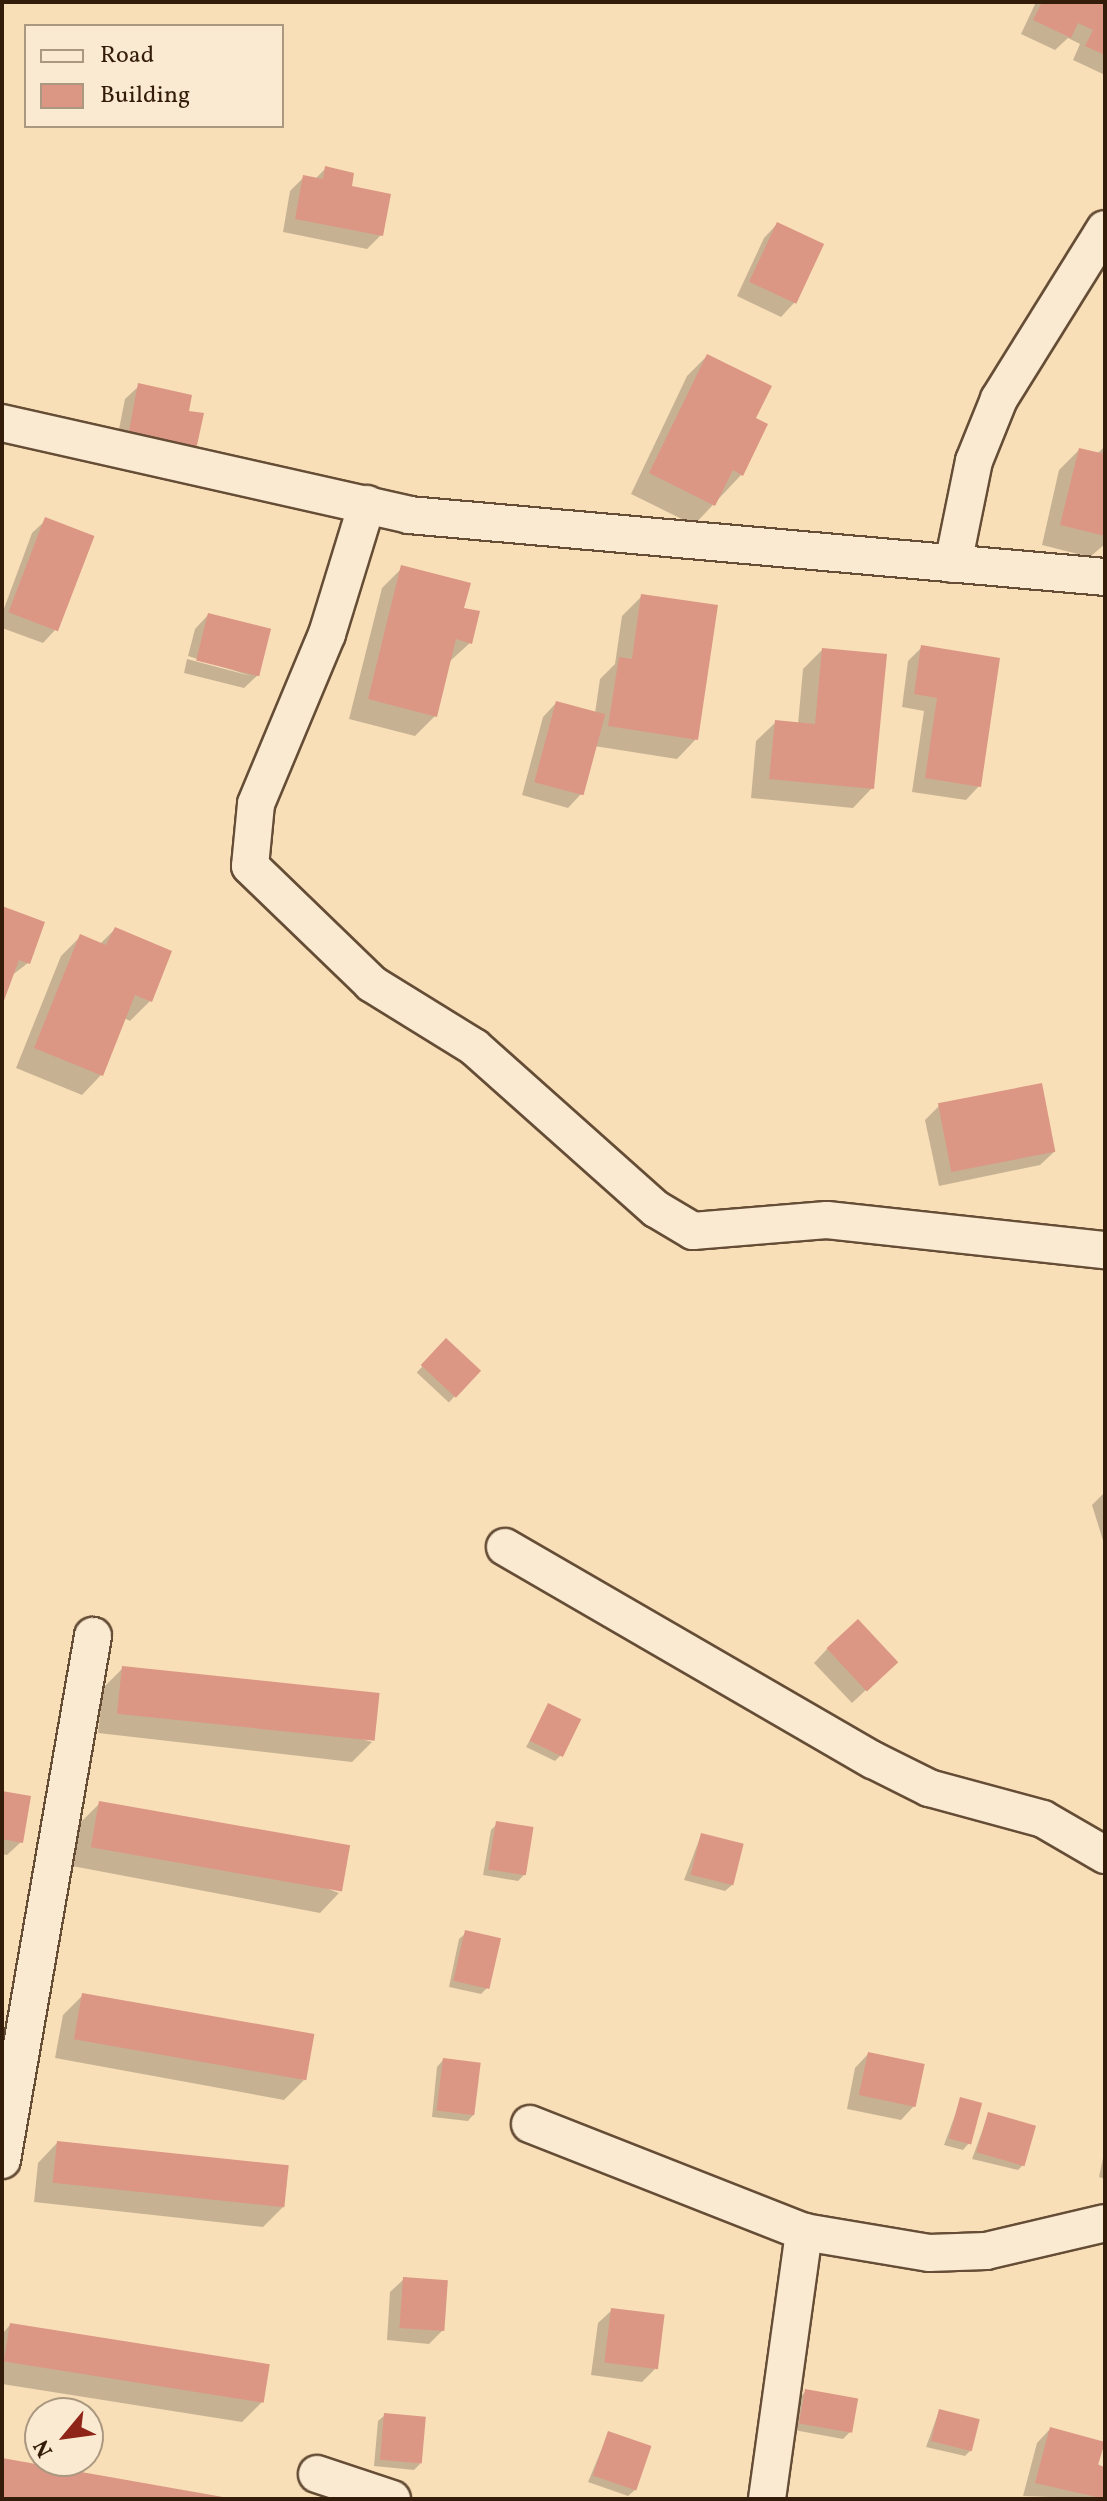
<!DOCTYPE html>
<style>
body{margin:0}
#map{position:relative;width:1107px;height:2501px;overflow:hidden;background:#f8dfb8;font-family:Vollkorn,serif}
div>[style]{position:absolute}
.shadow>*{inset:0;background:#0003;transform-origin:0 0}
.building>*{inset:0;background:#dc9684;transform-origin:0 0}
.roads{filter:drop-shadow(2px 0 #654d36) drop-shadow(-2px 0 #654d36) drop-shadow(0 2px #654d36) drop-shadow(0 -2px #654d36)}
.minor>*{height:36px;margin:-18px;padding:0 18px;transform-origin:18px;border-radius:18px;background:#faead1}
span{translate:-50% -50%;white-space:nowrap;text-align:center;line-height:1.15;-webkit-text-stroke:7px #faead1;paint-order:stroke}
.frame{position:absolute;inset:0;border:4px solid #341c0a;pointer-events:none}
.legend{position:absolute;left:24px;top:24px;width:260px;height:104px;box-sizing:border-box;background:#faead1;border:2px solid #ab9881;margin:0;padding:10px 14px;list-style:none;font-size:24px;color:#341c0a}
.legend li{display:flex;align-items:center;gap:16px;height:40px}
.legend b{width:40px;border:2px solid #ab9881}
.north{position:absolute;left:24px;top:2397px;width:80px;height:80px;box-sizing:border-box;background:#faead1;border:2px solid #ab9881;border-radius:50%;rotate:241deg;font-size:22px;font-weight:700;line-height:32px;text-align:center;color:#341c0a}
.north::after{content:'';display:block;margin:auto;width:28px;height:36px;background:#8f2418;clip-path:polygon(50% 0,100% 100%,50% 72%,0 100%)}
</style>
<div id="map">
<div class="shadow">
<div style="clip-path:polygon(1036px 2px,1105px 2px,1105px 75px,1073px 60px,1080px 44px,1068px 38px,1055px 50px,1021px 34px)"></div>
<div style="clip-path:polygon(326px 168px,381px 235px,367px 249px,283px 232px,290px 191px,304px 177px,315px 179px)"></div>
<div style="clip-path:polygon(777px 224px,822px 245px,794px 303px,781px 317px,737px 296px,764px 238px)"></div>
<div style="clip-path:polygon(707px 356px,753px 419px,742px 474px,694px 525px,631px 494px,687px 376px)"></div>
<div style="clip-path:polygon(139px 386px,190px 396px,115px 449px,125px 399px)"></div>
<div style="clip-path:polygon(1105px 446px,1105px 544px,1090px 557px,1042px 545px,1059px 470px,1079px 450px,1097px 454px)"></div>
<div style="clip-path:polygon(46px 520px,56px 629px,43px 643px,2px 628px,2px 614px,32px 533px)"></div>
<div style="clip-path:polygon(402px 568px,462px 609px,471px 642px,449px 662px,435px 716px,415px 736px,349px 719px,382px 588px)"></div>
<div style="clip-path:polygon(642px 596px,696px 739px,677px 759px,594px 746px,581px 794px,568px 808px,522px 795px,543px 717px,556px 703px,595px 713px,600px 679px,615px 664px,622px 616px)"></div>
<div style="clip-path:polygon(208px 615px,258px 675px,244px 688px,184px 673px,187px 659px,251px 676px,188px 656px,195px 629px)"></div>
<div style="clip-path:polygon(922px 647px,979px 786px,966px 800px,912px 792px,924px 711px,902px 707px,908px 661px)"></div>
<div style="clip-path:polygon(822px 650px,872px 788px,853px 808px,751px 798px,756px 741px,776px 722px,798px 724px,803px 669px)"></div>
<div style="clip-path:polygon(2px 908px,28px 963px,11px 976px,2px 1001px)"></div>
<div style="clip-path:polygon(115px 929px,150px 1001px,130px 1021px,124px 1018px,101px 1075px,82px 1095px,16px 1068px,61px 956px,81px 936px,100px 944px)"></div>
<div style="clip-path:polygon(939px 1106px,1054px 1152px,1040px 1165px,939px 1186px,925px 1120px)"></div>
<div style="left:446px;top:1341px;width:44px;height:43px;rotate:43deg"></div>
<div style="clip-path:polygon(1105px 1492px,1105px 1547px,1092px 1505px)"></div>
<div style="clip-path:polygon(827px 1649px,882px 1675px,852px 1703px,814px 1663px)"></div>
<div style="clip-path:polygon(123px 1668px,372px 1742px,352px 1762px,98px 1733px,103px 1688px)"></div>
<div style="clip-path:polygon(549px 1706px,561px 1755px,555px 1761px,526px 1747px)"></div>
<div style="clip-path:polygon(2px 1793px,21px 1842px,7px 1855px,2px 1854px)"></div>
<div style="clip-path:polygon(100px 1803px,339px 1893px,320px 1913px,72px 1866px,80px 1823px)"></div>
<div style="clip-path:polygon(497px 1824px,525px 1874px,518px 1881px,483px 1875px,491px 1830px)"></div>
<div style="clip-path:polygon(701px 1835px,732px 1885px,725px 1891px,684px 1880px)"></div>
<div style="clip-path:polygon(466px 1933px,487px 1988px,481px 1994px,449px 1987px,459px 1939px)"></div>
<div style="clip-path:polygon(83px 1995px,304px 2080px,284px 2100px,55px 2058px,63px 2015px)"></div>
<div style="clip-path:polygon(868px 2054px,914px 2106px,901px 2120px,847px 2109px,855px 2068px)"></div>
<div style="clip-path:polygon(443px 2060px,474px 2114px,468px 2121px,432px 2117px,437px 2067px)"></div>
<div style="clip-path:polygon(961px 2099px,969px 2143px,963px 2150px,944px 2145px)"></div>
<div style="clip-path:polygon(988px 2115px,1024px 2164px,1018px 2170px,972px 2159px)"></div>
<div style="clip-path:polygon(57px 2143px,283px 2207px,263px 2227px,34px 2202px,38px 2163px)"></div>
<div style="clip-path:polygon(1105px 2148px,1105px 2179px,1099px 2177px)"></div>
<div style="clip-path:polygon(404px 2279px,443px 2330px,429px 2344px,387px 2340px,390px 2292px)"></div>
<div style="clip-path:polygon(612px 2310px,655px 2369px,642px 2382px,591px 2375px,598px 2323px)"></div>
<div style="clip-path:polygon(10px 2325px,262px 2402px,242px 2422px,2px 2384px,2px 2334px)"></div>
<div style="clip-path:polygon(806px 2391px,850px 2432px,843px 2439px,794px 2430px,799px 2398px)"></div>
<div style="clip-path:polygon(939px 2411px,971px 2450px,965px 2456px,926px 2447px)"></div>
<div style="clip-path:polygon(385px 2415px,420px 2464px,414px 2470px,374px 2466px,378px 2421px)"></div>
<div style="clip-path:polygon(1050px 2429px,1105px 2469px,1105px 2499px,1023px 2496px,1037px 2443px)"></div>
<div style="clip-path:polygon(608px 2434px,635px 2490px,628px 2496px,588px 2482px)"></div>
</div>
<div class="building">
<div style="clip-path:polygon(1042px 2px,1105px 2px,1105px 55px,1085px 46px,1093px 30px,1078px 23px,1071px 38px,1033px 20px)"></div>
<div style="clip-path:polygon(325px 166px,354px 173px,352px 186px,391px 194px,383px 236px,295px 219px,303px 175px,323px 179px)"></div>
<div style="left:777px;top:222px;width:52px;height:66px;rotate:25deg"></div>
<div style="clip-path:polygon(707px 354px,772px 386px,756px 418px,768px 424px,743px 476px,733px 470px,715px 506px,649px 473px)"></div>
<div style="clip-path:polygon(138px 383px,192px 395px,189px 411px,204px 413px,196px 450px,128px 436px)"></div>
<div style="clip-path:polygon(1079px 448px,1105px 454px,1105px 536px,1060px 525px)"></div>
<div style="left:45px;top:517px;width:53px;height:102px;rotate:21deg"></div>
<div style="clip-path:polygon(401px 565px,471px 583px,464px 608px,480px 611px,472px 644px,456px 639px,437px 717px,368px 699px)"></div>
<div style="clip-path:polygon(641px 594px,718px 605px,698px 740px,608px 726px,619px 657px,632px 659px)"></div>
<div style="left:208px;top:613px;width:65px;height:49px;rotate:14deg"></div>
<div style="clip-path:polygon(921px 645px,1000px 658px,981px 787px,925px 778px,937px 698px,914px 694px)"></div>
<div style="clip-path:polygon(822px 648px,887px 654px,874px 789px,769px 779px,775px 720px,815px 724px)"></div>
<div style="left:556px;top:701px;width:51px;height:84px;rotate:15deg"></div>
<div style="clip-path:polygon(2px 906px,45px 922px,30px 964px,19px 960px,2px 1006px)"></div>
<div style="clip-path:polygon(115px 927px,172px 951px,152px 1002px,135px 995px,103px 1076px,34px 1048px,80px 934px,106px 945px)"></div>
<div style="left:1042px;top:1083px;width:70px;height:106px;rotate:79deg"></div>
<div style="left:446px;top:1338px;width:48px;height:37px;rotate:43deg"></div>
<div style="left:858px;top:1619px;width:59px;height:43px;rotate:47deg"></div>
<div style="left:122px;top:1666px;width:259px;height:48px;rotate:6deg"></div>
<div style="left:548px;top:1703px;width:37px;height:42px;rotate:26deg"></div>
<div style="clip-path:polygon(2px 1791px,31px 1796px,23px 1843px,2px 1839px)"></div>
<div style="left:99px;top:1801px;width:255px;height:47px;rotate:10deg"></div>
<div style="left:496px;top:1821px;width:38px;height:49px;rotate:9deg"></div>
<div style="left:701px;top:1833px;width:44px;height:43px;rotate:14deg"></div>
<div style="left:465px;top:1930px;width:37px;height:52px;rotate:13deg"></div>
<div style="left:82px;top:1993px;width:236px;height:47px;rotate:10deg"></div>
<div style="left:868px;top:2052px;width:58px;height:44px;rotate:12deg"></div>
<div style="left:443px;top:2058px;width:38px;height:53px;rotate:7deg"></div>
<div style="left:960px;top:2097px;width:23px;height:43px;rotate:15deg"></div>
<div style="left:988px;top:2112px;width:50px;height:42px;rotate:16deg"></div>
<div style="left:57px;top:2141px;width:233px;height:42px;rotate:6deg"></div>
<div style="left:403px;top:2277px;width:45px;height:51px;rotate:4deg"></div>
<div style="left:611px;top:2308px;width:54px;height:55px;rotate:7deg"></div>
<div style="left:10px;top:2323px;width:263px;height:39px;rotate:9deg"></div>
<div style="left:805px;top:2389px;width:54px;height:35px;rotate:10deg"></div>
<div style="left:939px;top:2409px;width:42px;height:33px;rotate:14deg"></div>
<div style="left:384px;top:2413px;width:42px;height:47px;rotate:5deg"></div>
<div style="clip-path:polygon(1050px 2427px,1105px 2442px,1098px 2465px,1105px 2467px,1105px 2499px,1035px 2483px)"></div>
<div style="left:608px;top:2431px;width:46px;height:47px;rotate:19deg"></div>
<div style="clip-path:polygon(2px 2458px,223px 2497px,222px 2499px,2px 2499px)"></div>
</div>
<div class="roads">
<div class="minor">
<div style="left:2px;top:423px;width:417px;rotate:12.7deg"></div>
<div style="left:409px;top:515px;width:699px;rotate:5.09deg"></div>
<div style="left:367px;top:504px;width:136px;rotate:107.1deg"></div>
<div style="left:327px;top:634px;width:184px;rotate:112.7deg"></div>
<div style="left:256px;top:804px;width:62px;rotate:95.5deg"></div>
<div style="left:250px;top:866px;width:170px;rotate:44deg"></div>
<div style="left:372px;top:984px;width:120px;rotate:31.7deg"></div>
<div style="left:474px;top:1047px;width:244px;rotate:41.7deg"></div>
<div style="left:656px;top:1209px;width:43px;rotate:30.7deg"></div>
<div style="left:693px;top:1231px;width:134px;rotate:-4.7deg"></div>
<div style="left:827px;top:1220px;width:280px;rotate:6.2deg"></div>
<div style="left:953px;top:564px;width:105px;rotate:-78.5deg"></div>
<div style="left:974px;top:461px;width:67px;rotate:-68deg"></div>
<div style="left:999px;top:399px;width:200px;rotate:-58.1deg"></div>
<div style="left:505px;top:1547px;width:425px;rotate:30.1deg"></div>
<div style="left:873px;top:1760px;width:63px;rotate:26.6deg"></div>
<div style="left:929px;top:1788px;width:118px;rotate:15.2deg"></div>
<div style="left:1043px;top:1819px;width:72px;rotate:30.1deg"></div>
<div style="left:530px;top:2124px;width:295px;rotate:21.5deg"></div>
<div style="left:804px;top:2232px;width:127px;rotate:9.5deg"></div>
<div style="left:929px;top:2253px;width:57px;rotate:-2deg"></div>
<div style="left:986px;top:2251px;width:122px;rotate:-13.2deg"></div>
<div style="left:2px;top:2160px;width:532px;rotate:-80.15deg"></div>
<div style="left:317px;top:2474px;width:79px;rotate:18.4deg"></div>
<div style="left:767px;top:2499px;width:270px;rotate:-82.1deg"></div>
</div>
</div>
<div class="frame"></div>
<ul class="legend">
<li><b style="height:10px;background:#faead1"></b>Road</li>
<li><b style="height:22px;background:#dc9684"></b>Building</li>
</ul>
<div class="north">N</div>
</div>
